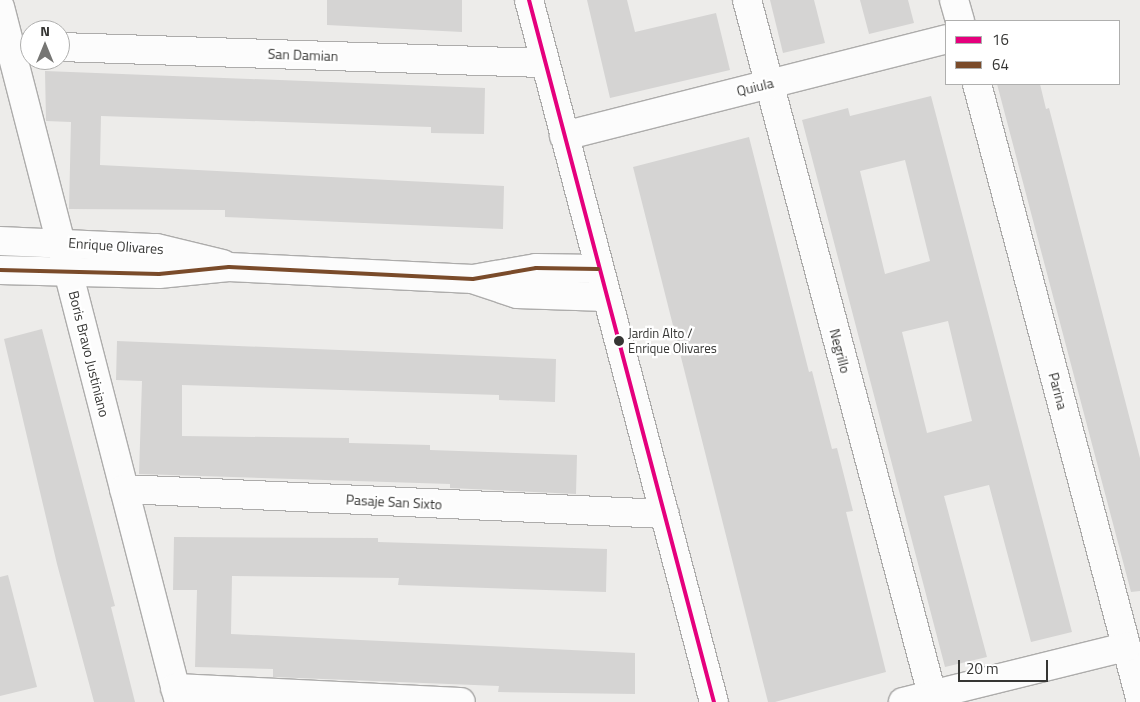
<!DOCTYPE html>
<style>
body{margin:0}
#map{position:relative;width:1140px;height:702px;overflow:hidden;background:#edecea;font-family:"Titillium Web",sans-serif}
div>[style]{position:absolute}
.building>*{inset:0;background:#d5d4d3}
.roads{filter:drop-shadow(1px 0 #adacab) drop-shadow(-1px 0 #adacab) drop-shadow(0 1px #adacab) drop-shadow(0 -1px #adacab)}
.minor>*{height:28px;margin:-14px;padding:0 14px;transform-origin:14px;border-radius:14px;background:#fcfcfc}
.tertiary>*{height:28px;margin:-14px;padding:0 14px;transform-origin:14px;border-radius:14px;background:#fcfcfc}
.bus-1>*{height:4px;margin:-2px;padding:0 2px;transform-origin:2px;border-radius:2px;background:#e5007d}
.bus-2>*{height:4px;margin:-2px;padding:0 2px;transform-origin:2px;border-radius:2px;background:#7a4b2a}
.dots>*{width:14px;height:14px;translate:-50% -50%;box-sizing:border-box;border:2px solid #fff;border-radius:50%}
span{translate:-50% -50%;white-space:nowrap;text-align:center;line-height:1.15;-webkit-text-stroke:4.5px #fff;paint-order:stroke}
.bus-label{font-size:13px;color:#363634}
.left{translate:0 -50%;text-align:left}
.street-label{font-size:14px;color:#363634}
.legend{position:absolute;left:945px;top:20px;width:175px;height:65px;box-sizing:border-box;background:#fff;border:1px solid #afafae;margin:0;padding:6px 9px;list-style:none;font-size:15px;color:#363634}
.legend li{display:flex;align-items:center;gap:10px;height:25px}
.legend b{width:25px;border:1px solid #afafae}
.north{position:absolute;left:20px;top:20px;width:50px;height:50px;box-sizing:border-box;background:#fff;border:1px solid #afafae;border-radius:50%;rotate:0deg;font-size:14px;font-weight:700;line-height:20px;text-align:center;color:#363634}
.north::after{content:'';display:block;margin:auto;width:18px;height:22px;background:#767674;clip-path:polygon(50% 0,100% 100%,50% 72%,0 100%)}
.scale{position:absolute;left:958px;top:660px;width:90px;height:22px;box-sizing:border-box;border:2px solid #363634;border-top:0;padding-left:6px;font-size:15px;line-height:18px;white-space:nowrap;color:#363634;-webkit-text-stroke:4px #fff;paint-order:stroke}
</style>
<div id="map">
<div class="building">
<div style="clip-path:polygon(327px 0,462px 0,462px 32px,327px 25px)"></div>
<div style="clip-path:polygon(587px 0,627px 0,635px 32px,716px 13px,730px 70px,610px 98px)"></div>
<div style="clip-path:polygon(770px 0,814px 0,825px 43px,783px 53px)"></div>
<div style="clip-path:polygon(860px 0,908px 0,914px 23px,869px 34px)"></div>
<div style="clip-path:polygon(45px 71px,485px 88px,484px 134px,431px 133px,431px 127px,101px 116px,100px 165px,504px 186px,503px 229px,225px 217px,225px 210px,69px 209px,71px 122px,46px 121px)"></div>
<div style="clip-path:polygon(997px 84px,1040px 84px,1046px 109px,1049px 108px,1140px 458px,1140px 591px,1131px 592px)"></div>
<div style="clip-path:polygon(evenodd,931px 96px,1072px 632px,1031px 642px,989px 485px,944px 496px,987px 657px,945px 667px,802px 120px,848px 108px,850px 116px,931px 96px,905px 160px,930px 261px,885px 274px,860px 171px,905px 160px,931px 96px,948px 321px,972px 421px,927px 433px,902px 332px,948px 321px)"></div>
<div style="clip-path:polygon(749px 137px,809px 372px,812px 371px,832px 449px,837px 448px,853px 511px,846px 512px,886px 672px,775px 702px,768px 702px,633px 167px)"></div>
<div style="clip-path:polygon(42px 329px,115px 606px,111px 607px,135px 702px,94px 702px,57px 564px,4px 339px)"></div>
<div style="clip-path:polygon(117px 341px,556px 359px,555px 402px,499px 400px,499px 395px,182px 385px,182px 436px,349px 438px,349px 443px,430px 445px,430px 450px,577px 455px,576px 494px,450px 488px,450px 484px,139px 474px,142px 381px,116px 380px)"></div>
<div style="clip-path:polygon(174px 537px,378px 538px,378px 542px,607px 549px,606px 592px,398px 585px,399px 578px,232px 576px,231px 634px,635px 653px,635px 694px,498px 692px,499px 686px,273px 677px,273px 669px,195px 667px,197px 590px,173px 590px)"></div>
<div style="clip-path:polygon(8px 575px,37px 687px,0 696px,0 577px)"></div>
</div>
<div class="roads">
<div class="minor">
<div style="left:747px;top:0;width:726px;rotate:75.08deg"></div>
<div style="left:954px;top:0;width:22px;rotate:74deg"></div>
<div style="left:0;top:7px;width:718px;rotate:75.56deg"></div>
<div style="left:60px;top:47px;width:485px;rotate:1.9deg"></div>
<div style="left:977px;top:84px;width:635px;rotate:75.13deg"></div>
<div style="left:564px;top:136px;width:394px;rotate:-14.2deg"></div>
<div style="left:124px;top:489px;width:541px;rotate:2.65deg"></div>
<div style="left:175px;top:688px;width:286px;rotate:2.8deg"></div>
<div style="left:903px;top:702px;width:230px;rotate:-13.9deg"></div>
</div>
<div class="tertiary">
<div style="left:529px;top:0;width:726px;rotate:75.24deg"></div>
<div style="left:0;top:241px;width:157px;rotate:2.6deg"></div>
<div style="left:157px;top:248px;width:68px;rotate:13.6deg"></div>
<div style="left:0;top:270px;width:159px;rotate:1.4deg"></div>
<div style="left:159px;top:274px;width:70px;rotate:-5.7deg"></div>
<div style="left:229px;top:267px;width:244px;rotate:2.8deg"></div>
<div style="left:473px;top:279px;width:64px;rotate:-9.9deg"></div>
<div style="left:536px;top:268px;width:62px;rotate:0.9deg"></div>
<div style="left:475px;top:280px;width:44px;rotate:18.4deg"></div>
<div style="left:517px;top:294px;width:89px;rotate:1.9deg"></div>
</div>
</div>
<div class="bus-1">
<div style="left:529px;top:0;width:726px;rotate:75.24deg"></div>
</div>
<div class="bus-2">
<div style="left:0;top:270px;width:159px;rotate:1.4deg"></div>
<div style="left:159px;top:274px;width:70px;rotate:-5.7deg"></div>
<div style="left:229px;top:267px;width:244px;rotate:2.8deg"></div>
<div style="left:473px;top:279px;width:64px;rotate:-9.9deg"></div>
<div style="left:536px;top:268px;width:62px;rotate:0.9deg"></div>
</div>
<div class="dots">
<div style="left:619px;top:341px;background:#363634"></div>
</div>
<div class="bus-label">
<span class="left" style="left:628px;top:341px">Jardin Alto /<br>Enrique Olivares</span>
</div>
<div class="street-label">
<span style="left:303px;top:55px;rotate:2deg">San Damian</span>
<span style="left:755px;top:87px;rotate:-14deg">Quiula</span>
<span style="left:116px;top:246px;rotate:4deg">Enrique Olivares</span>
<span style="left:840px;top:351px;rotate:75deg">Negrillo</span>
<span style="left:89px;top:354px;rotate:76deg">Boris Bravo Justiniano</span>
<span style="left:1058px;top:391px;rotate:75deg">Parina</span>
<span style="left:394px;top:502px;rotate:3deg">Pasaje San Sixto</span>
</div>
<ul class="legend">
<li><b style="height:6px;background:#e5007d"></b>16</li>
<li><b style="height:6px;background:#7a4b2a"></b>64</li>
</ul>
<div class="north">N</div>
<div class="scale">20 m</div>
</div>
